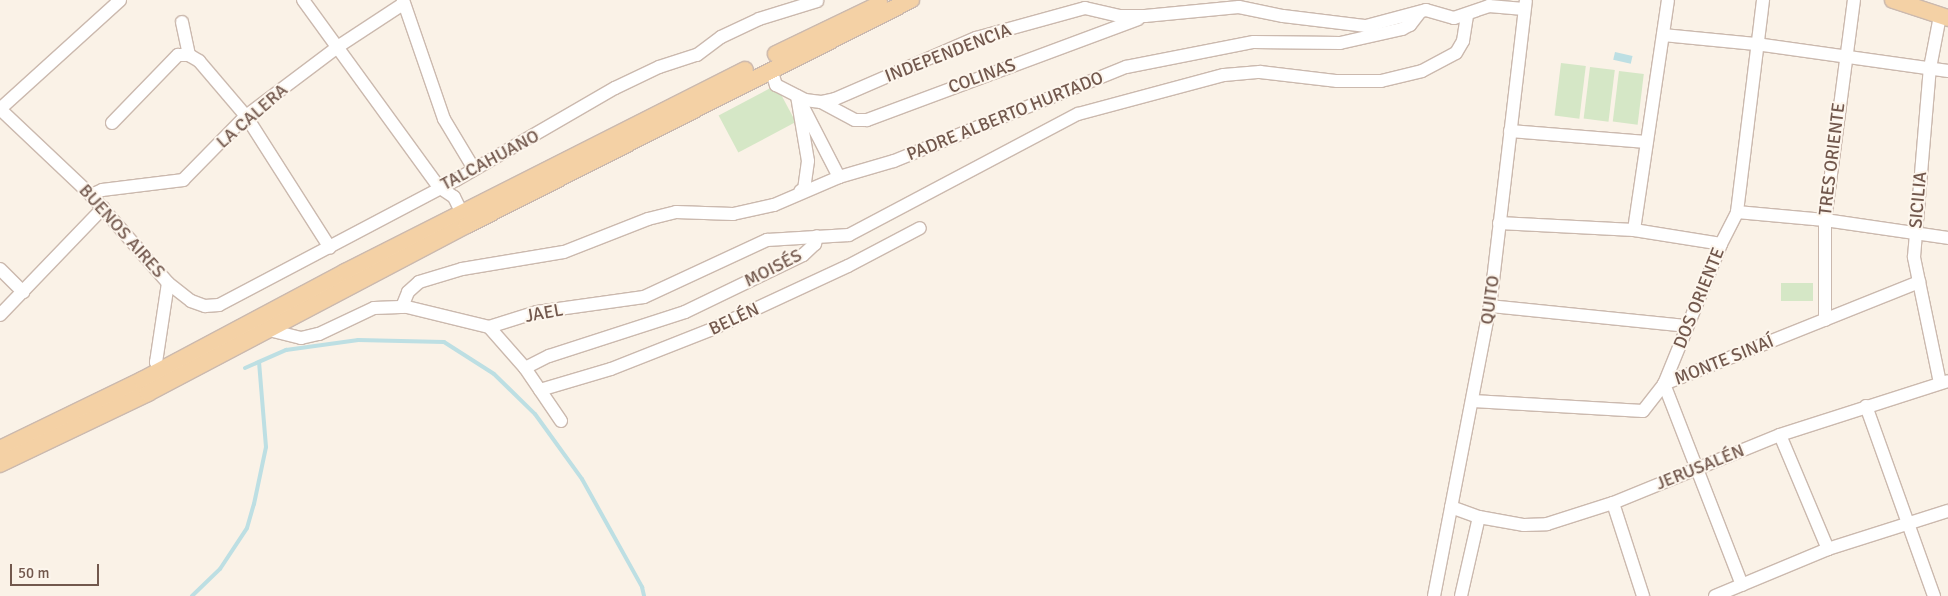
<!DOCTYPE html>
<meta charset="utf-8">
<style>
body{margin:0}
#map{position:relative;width:1948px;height:596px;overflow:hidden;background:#faf2e7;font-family:Signika,sans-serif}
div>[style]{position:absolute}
.green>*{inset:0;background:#d5e7c6;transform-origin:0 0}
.water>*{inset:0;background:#bddfe3;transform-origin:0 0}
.stream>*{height:4px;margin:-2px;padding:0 2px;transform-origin:2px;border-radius:2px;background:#bddfe3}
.roads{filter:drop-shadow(1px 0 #cbb9ae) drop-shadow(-1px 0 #cbb9ae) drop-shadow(0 1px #cbb9ae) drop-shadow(0 -1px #cbb9ae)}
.minor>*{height:12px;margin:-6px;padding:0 6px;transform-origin:6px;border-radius:6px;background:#fff}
.major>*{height:16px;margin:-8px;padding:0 8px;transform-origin:8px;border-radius:8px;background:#f4d1a5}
span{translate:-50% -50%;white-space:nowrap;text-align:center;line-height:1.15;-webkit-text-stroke:4px #fdf6ed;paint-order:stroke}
.street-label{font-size:18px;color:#72584d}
.scale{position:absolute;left:10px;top:564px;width:89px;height:22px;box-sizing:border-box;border:2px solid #72584d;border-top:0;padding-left:6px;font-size:15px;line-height:18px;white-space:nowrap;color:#72584d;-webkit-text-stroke:4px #fdf6ed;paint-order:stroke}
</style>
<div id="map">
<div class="green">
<div style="left:1561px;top:63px;width:25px;height:53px;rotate:7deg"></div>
<div style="left:1590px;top:67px;width:25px;height:52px;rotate:7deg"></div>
<div style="left:1619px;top:71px;width:25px;height:51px;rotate:7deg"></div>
<div style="left:776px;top:85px;width:42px;height:65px;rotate:62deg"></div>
<div style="left:1781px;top:283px;width:32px;height:18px"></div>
</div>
<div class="water">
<div style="left:1615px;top:52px;width:18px;height:8px;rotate:13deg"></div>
</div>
<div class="stream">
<div style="left:245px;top:368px;width:45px;rotate:-23.7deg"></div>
<div style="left:286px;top:350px;width:73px;rotate:-7.9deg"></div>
<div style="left:358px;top:340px;width:86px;rotate:1.3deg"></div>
<div style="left:444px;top:342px;width:59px;rotate:32.6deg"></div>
<div style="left:494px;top:374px;width:57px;rotate:44.3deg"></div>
<div style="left:535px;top:414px;width:80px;rotate:54.1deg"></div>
<div style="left:582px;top:479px;width:124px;rotate:60.9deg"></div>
<div style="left:642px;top:587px;width:9px;rotate:77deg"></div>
<div style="left:192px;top:596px;width:39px;rotate:-44deg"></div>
<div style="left:220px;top:569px;width:49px;rotate:-56.6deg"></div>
<div style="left:247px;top:528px;width:25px;rotate:-74deg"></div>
<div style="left:254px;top:504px;width:58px;rotate:-78.1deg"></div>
<div style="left:266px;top:447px;width:85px;rotate:-94.7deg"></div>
</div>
<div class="roads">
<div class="minor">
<div style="left:303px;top:0;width:231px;rotate:54deg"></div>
<div style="left:439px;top:187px;width:18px;rotate:34deg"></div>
<div style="left:454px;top:197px;width:25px;rotate:64deg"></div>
<div style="left:403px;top:0;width:126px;rotate:71deg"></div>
<div style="left:444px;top:119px;width:58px;rotate:59deg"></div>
<div style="left:182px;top:22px;width:34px;rotate:78deg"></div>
<div style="left:1663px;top:35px;width:93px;rotate:5.5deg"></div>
<div style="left:1756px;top:44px;width:194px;rotate:8deg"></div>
<div style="left:771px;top:69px;width:17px;rotate:73deg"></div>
<div style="left:776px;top:85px;width:33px;rotate:27deg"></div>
<div style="left:805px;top:100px;width:16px;rotate:7deg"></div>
<div style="left:821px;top:102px;width:14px;rotate:-12deg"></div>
<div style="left:835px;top:99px;width:154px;rotate:-23.4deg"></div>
<div style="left:976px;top:38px;width:113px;rotate:-15.4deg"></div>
<div style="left:1085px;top:8px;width:36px;rotate:13deg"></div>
<div style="left:1120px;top:16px;width:25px"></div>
<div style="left:1145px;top:16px;width:94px;rotate:-5.5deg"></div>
<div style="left:1239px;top:7px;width:45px;rotate:11.6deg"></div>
<div style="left:1283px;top:16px;width:84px;rotate:6.9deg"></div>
<div style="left:1366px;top:26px;width:62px;rotate:-14.9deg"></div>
<div style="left:1426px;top:10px;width:29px;rotate:16deg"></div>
<div style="left:1454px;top:18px;width:37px;rotate:-19deg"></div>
<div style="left:1489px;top:6px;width:35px;rotate:5deg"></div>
<div style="left:797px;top:96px;width:66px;rotate:80.4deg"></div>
<div style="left:808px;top:161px;width:28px;rotate:98deg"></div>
<div style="left:804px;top:189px;width:4px;rotate:153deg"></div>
<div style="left:821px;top:102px;width:38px;rotate:28deg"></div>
<div style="left:855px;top:120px;width:12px"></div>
<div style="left:867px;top:120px;width:289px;rotate:-20.4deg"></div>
<div style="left:803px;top:107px;width:79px;rotate:62.8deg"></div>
<div style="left:0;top:109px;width:125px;rotate:43.4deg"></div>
<div style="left:91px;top:195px;width:117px;rotate:48.8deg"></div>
<div style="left:168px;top:283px;width:80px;rotate:98.6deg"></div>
<div style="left:156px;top:362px;width:17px;rotate:69deg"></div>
<div style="left:0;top:109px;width:162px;rotate:-42.2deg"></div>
<div style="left:112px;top:123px;width:95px;rotate:-45.9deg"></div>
<div style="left:178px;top:55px;width:11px"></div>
<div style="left:189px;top:55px;width:12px;rotate:31deg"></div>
<div style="left:199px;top:61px;width:72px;rotate:49.5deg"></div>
<div style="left:246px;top:116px;width:156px;rotate:57.5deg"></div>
<div style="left:1510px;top:131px;width:137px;rotate:4.6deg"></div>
<div style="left:91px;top:195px;width:12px;rotate:-24deg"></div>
<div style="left:102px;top:190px;width:82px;rotate:-7deg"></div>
<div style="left:183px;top:180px;width:90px;rotate:-45.5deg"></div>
<div style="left:246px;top:116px;width:116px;rotate:-37deg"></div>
<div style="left:339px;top:46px;width:77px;rotate:-33.3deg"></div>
<div style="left:1737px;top:212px;width:88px;rotate:5.2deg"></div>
<div style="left:1825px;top:220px;width:124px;rotate:8.3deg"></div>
<div style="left:1499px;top:223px;width:135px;rotate:3deg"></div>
<div style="left:1634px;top:230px;width:88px;rotate:9.1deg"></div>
<div style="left:1634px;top:230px;width:232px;rotate:-81.6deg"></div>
<div style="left:0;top:269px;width:33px;rotate:45deg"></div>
<div style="left:168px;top:283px;width:29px;rotate:38deg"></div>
<div style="left:191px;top:301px;width:15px;rotate:20deg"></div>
<div style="left:205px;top:306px;width:14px;rotate:-4deg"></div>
<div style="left:219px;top:305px;width:268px;rotate:-27.8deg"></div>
<div style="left:456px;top:180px;width:184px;rotate:-30.1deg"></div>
<div style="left:615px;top:88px;width:49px;rotate:-25.5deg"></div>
<div style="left:659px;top:67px;width:40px;rotate:-18deg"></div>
<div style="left:697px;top:55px;width:30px;rotate:-37deg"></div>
<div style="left:721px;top:37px;width:42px;rotate:-25.3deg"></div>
<div style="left:759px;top:19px;width:61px;rotate:-17.2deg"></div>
<div style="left:1490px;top:306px;width:198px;rotate:5.8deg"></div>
<div style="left:402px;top:307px;width:16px;rotate:-68deg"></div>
<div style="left:408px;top:292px;width:15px;rotate:-42deg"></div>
<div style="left:419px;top:282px;width:45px;rotate:-16.8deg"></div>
<div style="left:462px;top:269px;width:103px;rotate:-9.5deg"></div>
<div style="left:564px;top:252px;width:90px;rotate:-21.4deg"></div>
<div style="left:648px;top:219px;width:29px;rotate:-14deg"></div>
<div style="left:676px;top:212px;width:57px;rotate:2deg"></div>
<div style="left:733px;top:214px;width:42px;rotate:-12.4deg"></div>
<div style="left:774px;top:205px;width:71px;rotate:-23.3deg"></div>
<div style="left:839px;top:177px;width:57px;rotate:-16.2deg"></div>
<div style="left:894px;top:161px;width:250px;rotate:-22.1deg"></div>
<div style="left:1126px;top:67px;width:130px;rotate:-11.1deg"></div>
<div style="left:1254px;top:42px;width:86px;rotate:0.7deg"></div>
<div style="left:1340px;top:43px;width:64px;rotate:-12.7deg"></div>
<div style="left:1402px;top:29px;width:9px;rotate:-27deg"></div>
<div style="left:1410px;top:25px;width:16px;rotate:-52deg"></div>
<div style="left:0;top:315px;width:149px;rotate:-46.1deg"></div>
<div style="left:1825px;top:320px;width:100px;rotate:-90deg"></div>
<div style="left:1825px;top:220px;width:222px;rotate:-82.5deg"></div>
<div style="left:489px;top:327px;width:55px;rotate:48.7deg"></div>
<div style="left:525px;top:368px;width:64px;rotate:55.8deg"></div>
<div style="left:269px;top:330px;width:33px;rotate:14deg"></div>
<div style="left:301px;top:338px;width:18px;rotate:-13deg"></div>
<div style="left:319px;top:334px;width:61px;rotate:-25.3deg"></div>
<div style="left:374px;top:308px;width:33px;rotate:-2deg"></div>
<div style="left:407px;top:307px;width:84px;rotate:13.7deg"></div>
<div style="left:489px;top:327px;width:50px;rotate:-17.4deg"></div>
<div style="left:537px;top:312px;width:108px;rotate:-8deg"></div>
<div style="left:644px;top:297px;width:136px;rotate:-24.9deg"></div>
<div style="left:767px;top:240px;width:82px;rotate:-3.5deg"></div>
<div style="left:849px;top:235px;width:259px;rotate:-27.9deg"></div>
<div style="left:1078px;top:114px;width:151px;rotate:-15deg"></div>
<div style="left:1224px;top:75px;width:36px;rotate:-5deg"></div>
<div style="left:1260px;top:72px;width:78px;rotate:6.7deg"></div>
<div style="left:1337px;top:81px;width:44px"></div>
<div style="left:1381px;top:81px;width:42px;rotate:-13.7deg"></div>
<div style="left:1422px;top:71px;width:38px;rotate:-28deg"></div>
<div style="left:1456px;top:53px;width:14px;rotate:-60deg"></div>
<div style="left:1463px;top:41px;width:25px;rotate:-81deg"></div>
<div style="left:525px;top:368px;width:27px;rotate:-27deg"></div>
<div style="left:549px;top:356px;width:143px;rotate:-17.9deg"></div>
<div style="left:685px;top:312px;width:131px;rotate:-25.8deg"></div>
<div style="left:803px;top:255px;width:16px;rotate:-43deg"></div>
<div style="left:815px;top:244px;width:8px;rotate:-76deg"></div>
<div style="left:1940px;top:383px;width:129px;rotate:-101.7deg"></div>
<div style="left:1914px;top:257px;width:190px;rotate:-85.2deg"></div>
<div style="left:1930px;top:68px;width:53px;rotate:-79.1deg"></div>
<div style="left:540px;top:390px;width:74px;rotate:-16.5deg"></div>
<div style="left:611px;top:369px;width:106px;rotate:-21.5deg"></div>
<div style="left:710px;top:330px;width:152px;rotate:-24.9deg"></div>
<div style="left:848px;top:266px;width:81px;rotate:-27.8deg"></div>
<div style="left:1473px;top:401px;width:170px;rotate:3.4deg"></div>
<div style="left:1643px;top:411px;width:34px;rotate:-52deg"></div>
<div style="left:1664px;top:384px;width:275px;rotate:-21.8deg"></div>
<div style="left:1866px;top:406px;width:202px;rotate:70.3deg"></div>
<div style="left:1780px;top:435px;width:124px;rotate:67.2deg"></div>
<div style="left:1613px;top:503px;width:98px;rotate:72.1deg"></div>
<div style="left:1451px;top:507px;width:30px;rotate:20deg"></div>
<div style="left:1479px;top:517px;width:46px;rotate:10.1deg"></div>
<div style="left:1524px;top:525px;width:23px;rotate:-2deg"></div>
<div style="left:1547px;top:524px;width:69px;rotate:-17.7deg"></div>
<div style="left:1613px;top:503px;width:180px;rotate:-22.2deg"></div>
<div style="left:1780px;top:435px;width:176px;rotate:-17.8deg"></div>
<div style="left:1742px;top:585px;width:216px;rotate:-111.2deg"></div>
<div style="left:1664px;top:384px;width:151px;rotate:-67.8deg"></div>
<div style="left:1721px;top:244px;width:36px;rotate:-63deg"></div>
<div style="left:1737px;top:212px;width:214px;rotate:-83deg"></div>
<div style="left:1434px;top:596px;width:295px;rotate:-79.1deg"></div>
<div style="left:1490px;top:306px;width:307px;rotate:-83.3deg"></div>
<div style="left:1461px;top:596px;width:81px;rotate:-77.2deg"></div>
<div style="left:1715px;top:596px;width:122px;rotate:-22.6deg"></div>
<div style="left:1828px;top:549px;width:126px;rotate:-17.6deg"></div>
</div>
<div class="major">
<div style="left:1893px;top:0;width:58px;rotate:18.1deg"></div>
<div style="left:776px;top:54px;width:115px;rotate:-25.7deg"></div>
<div style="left:0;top:449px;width:158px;rotate:-25.9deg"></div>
<div style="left:142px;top:380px;width:230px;rotate:-28deg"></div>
<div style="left:345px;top:272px;width:448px;rotate:-26.8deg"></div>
<div style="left:0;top:464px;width:164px;rotate:-25.6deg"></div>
<div style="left:148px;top:393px;width:361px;rotate:-27.8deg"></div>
<div style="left:467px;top:225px;width:498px;rotate:-26.9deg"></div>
</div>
</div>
<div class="street-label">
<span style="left:948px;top:53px;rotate:-21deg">INDEPENDENCIA</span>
<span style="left:982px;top:76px;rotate:-20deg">COLINAS</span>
<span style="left:252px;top:116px;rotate:-41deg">LA CALERA</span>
<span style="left:1005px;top:116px;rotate:-22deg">PADRE ALBERTO HURTADO</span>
<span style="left:1832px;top:159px;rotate:-83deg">TRES ORIENTE</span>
<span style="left:490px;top:160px;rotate:-28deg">TALCAHUANO</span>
<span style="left:1918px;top:200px;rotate:-85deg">SICILIA</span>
<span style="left:122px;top:231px;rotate:48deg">BUENOS AIRES</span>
<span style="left:773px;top:268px;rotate:-27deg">MOISÉS</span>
<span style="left:1699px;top:298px;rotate:-68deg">DOS ORIENTE</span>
<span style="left:1490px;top:300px;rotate:-82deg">QUITO</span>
<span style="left:544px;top:313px;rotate:-10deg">JAEL</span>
<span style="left:734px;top:319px;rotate:-25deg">BELÉN</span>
<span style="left:1724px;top:360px;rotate:-22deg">MONTE SINAÍ</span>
<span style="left:1700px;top:467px;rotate:-22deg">JERUSALÉN</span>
</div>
<div class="scale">50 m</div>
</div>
